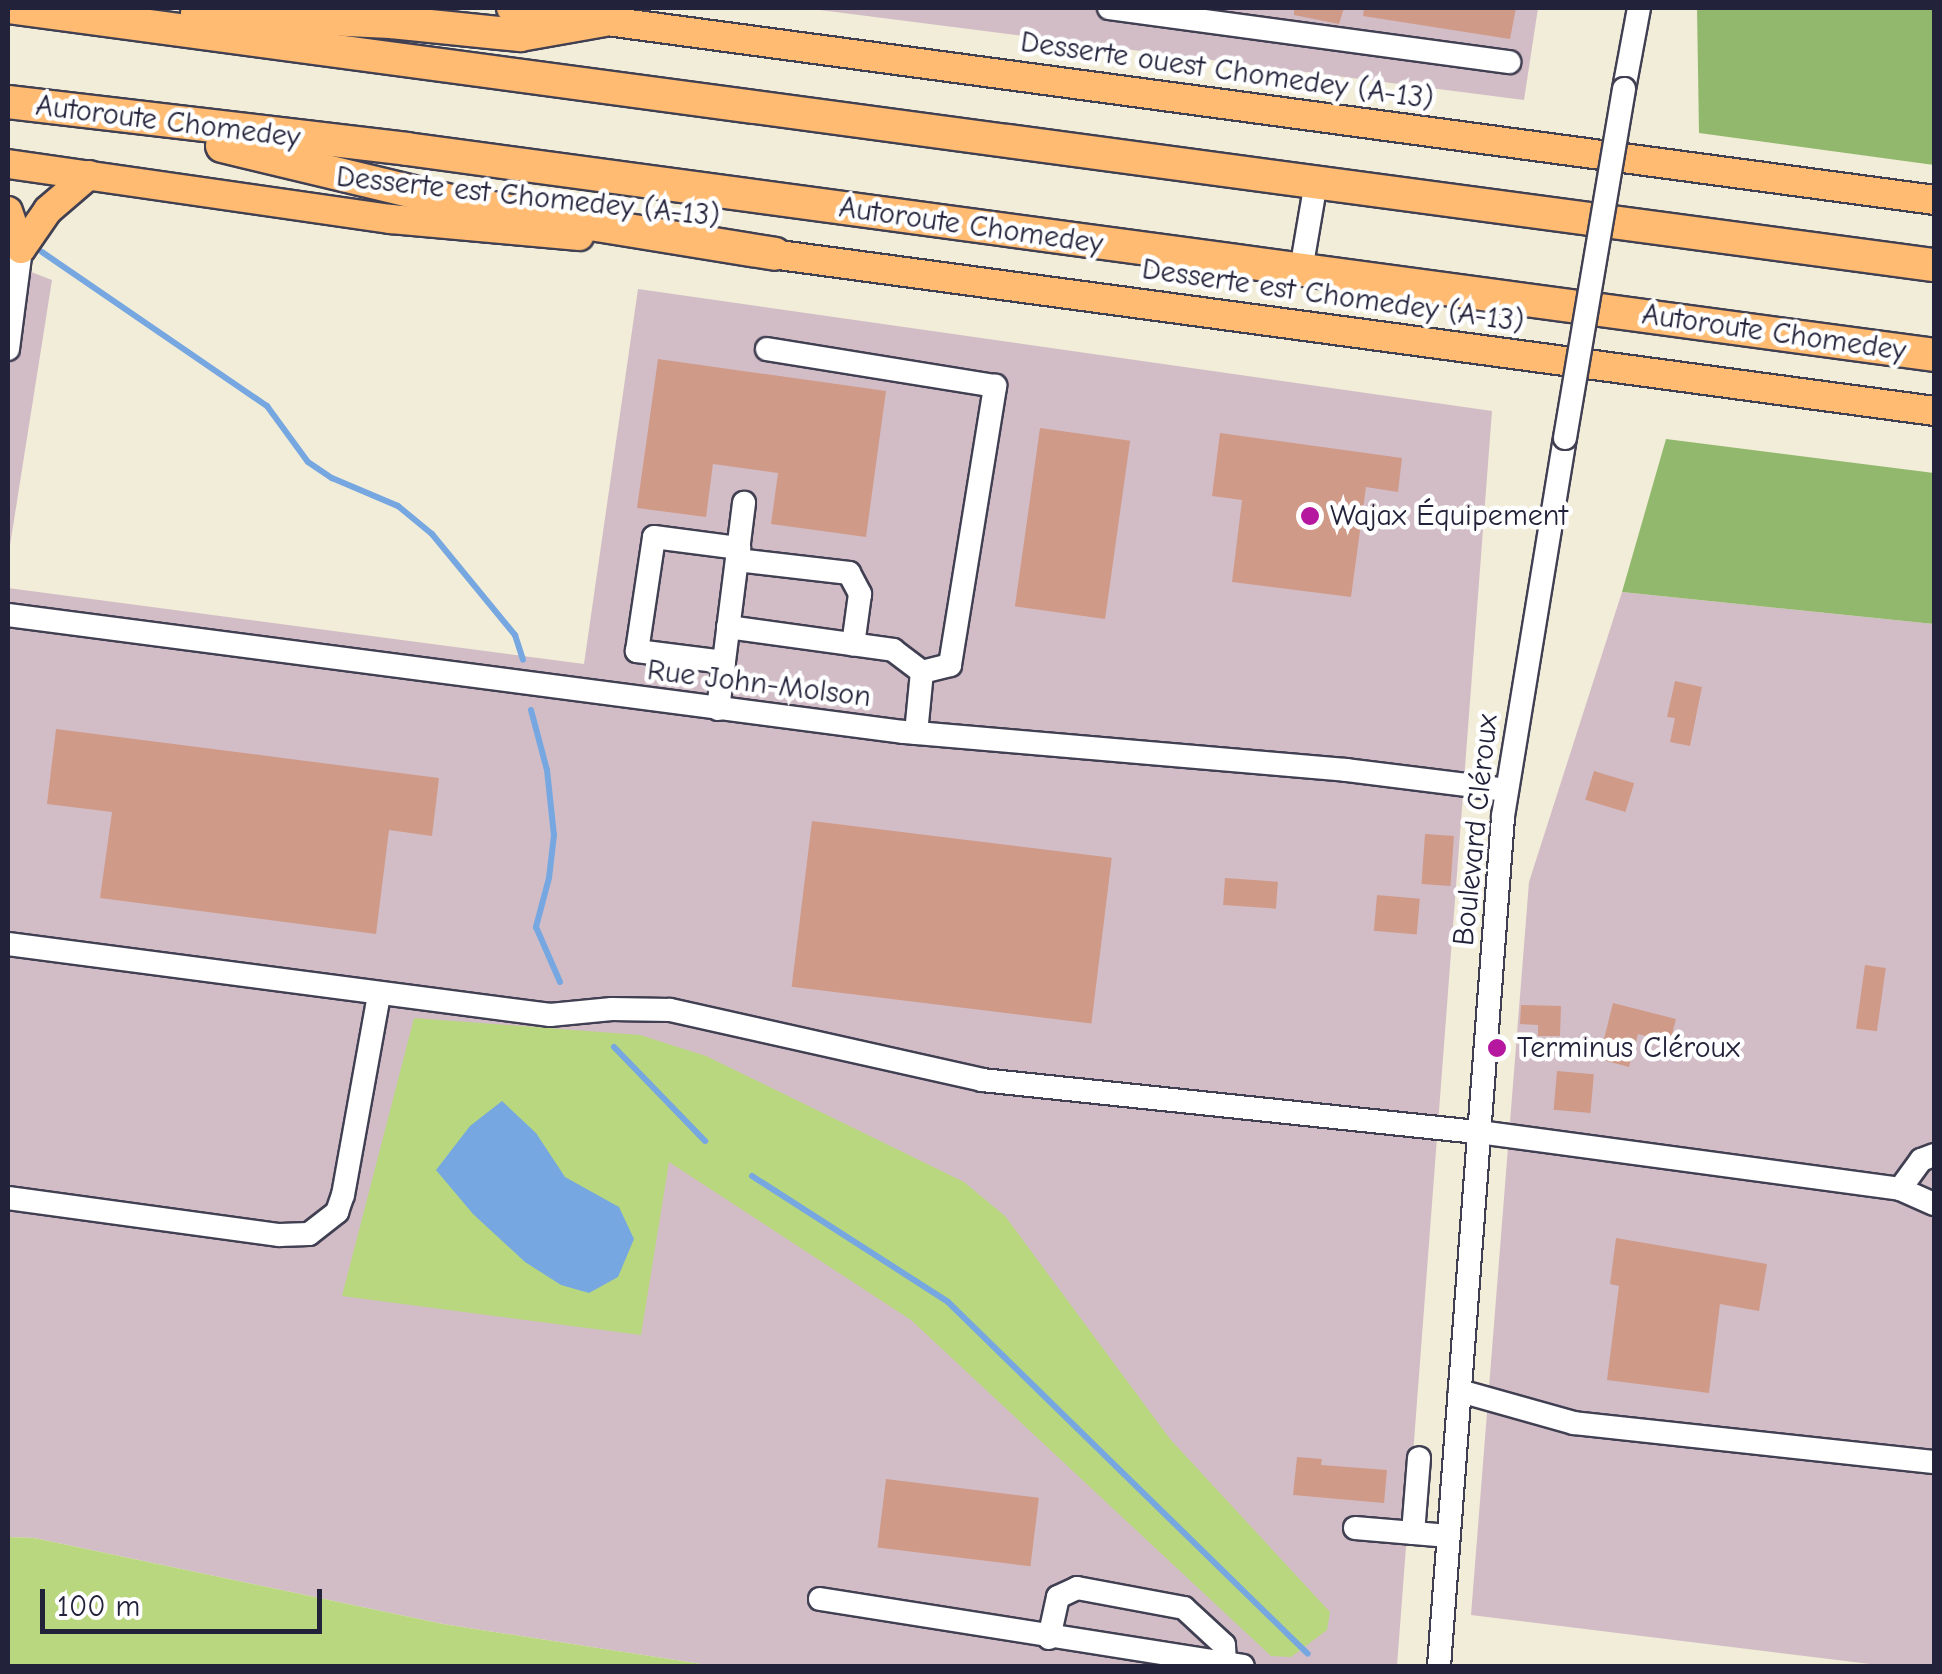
<!DOCTYPE html>
<meta charset="utf-8">
<style>
body{margin:0}
#map{position:relative;width:1942px;height:1674px;overflow:hidden;background:#f2edd8;font-family:"Comic Neue",sans-serif}
div>[style]{position:absolute}
.industrial>*{inset:0;background:#d2bdc6}
.green>*{inset:0;background:#b9d77e}
.forest>*{inset:0;background:#92b86d}
.water>*{inset:0;background:#77a7e1}
.stream>*{height:6px;margin:-3px;padding:0 3px;transform-origin:3px;border-radius:3px;background:#77a7e1}
.building>*{inset:0;background:#d09a89;transform-origin:0 0}
.roads{filter:drop-shadow(2px 0 #414053) drop-shadow(-2px 0 #414053) drop-shadow(0 2px #414053) drop-shadow(0 -2px #414053)}
.minor>*{height:22px;margin:-11px;padding:0 11px;transform-origin:11px;border-radius:11px;background:#fff}
.major>*{height:28px;margin:-14px;padding:0 14px;transform-origin:14px;border-radius:14px;background:#ffbb71}
.highway>*{height:32px;margin:-16px;padding:0 16px;transform-origin:16px;border-radius:16px;background:#ffbb71}
.bridges{filter:drop-shadow(2px 0 #414053) drop-shadow(-2px 0 #414053) drop-shadow(0 2px #414053) drop-shadow(0 -2px #414053)}
.minor-bridge>*{height:22px;margin:-11px;padding:0 11px;transform-origin:11px;border-radius:11px;background:#fff}
.dots>*{width:28px;height:28px;translate:-50% -50%;box-sizing:border-box;border:5px solid #fff;border-radius:50%}
span{translate:-50% -50%;white-space:nowrap;text-align:center;line-height:1.15;-webkit-text-stroke:9px #fff;paint-order:stroke}
.street-label{font-size:30px;color:#22223b}
.poi-label{font-size:30px;color:#22223b}
.left{translate:0 -50%;text-align:left}
.frame{position:absolute;inset:0;border:10px solid #22223b;pointer-events:none}
.scale{position:absolute;left:40px;top:1589px;width:282px;height:45px;box-sizing:border-box;border:5px solid #22223b;border-top:0;padding-left:12px;font-size:30px;line-height:35px;white-space:nowrap;color:#22223b;-webkit-text-stroke:8px #fff;paint-order:stroke}
</style>
<div id="map">
<div class="industrial">
<div style="clip-path:polygon(804px 8px,1538px 8px,1524px 100px)"></div>
<div style="clip-path:polygon(8px 263px,52px 280px,8px 558px)"></div>
<div style="clip-path:polygon(638px 289px,1492px 411px,1397px 1666px,714px 1666px,443px 1624px,34px 1538px,8px 1537px,8px 588px,584px 664px)"></div>
<div style="clip-path:polygon(1622px 592px,1934px 624px,1934px 1666px,1886px 1666px,1471px 1615px,1529px 882px)"></div>
</div>
<div class="green">
<div style="clip-path:polygon(414px 1018px,640px 1035px,706px 1056px,964px 1182px,1005px 1216px,1170px 1439px,1330px 1612px,1327px 1630px,1291px 1657px,1271px 1656px,911px 1320px,669px 1162px,641px 1335px,342px 1296px)"></div>
<div style="clip-path:polygon(8px 1537px,34px 1538px,443px 1624px,714px 1666px,8px 1666px)"></div>
</div>
<div class="forest">
<div style="clip-path:polygon(1697px 8px,1934px 8px,1934px 165px,1699px 133px)"></div>
<div style="clip-path:polygon(1666px 439px,1934px 473px,1934px 624px,1622px 592px)"></div>
</div>
<div class="water">
<div style="clip-path:polygon(502px 1101px,536px 1133px,565px 1177px,619px 1207px,634px 1239px,618px 1277px,589px 1293px,561px 1285px,525px 1262px,473px 1214px,436px 1170px,470px 1126px)"></div>
</div>
<div class="stream">
<div style="left:42px;top:252px;width:273px;rotate:34.4deg"></div>
<div style="left:267px;top:406px;width:69px;rotate:53.8deg"></div>
<div style="left:308px;top:462px;width:29px;rotate:34deg"></div>
<div style="left:332px;top:478px;width:72px;rotate:23deg"></div>
<div style="left:398px;top:506px;width:44px;rotate:39.5deg"></div>
<div style="left:432px;top:534px;width:131px;rotate:50.6deg"></div>
<div style="left:515px;top:635px;width:26px;rotate:72deg"></div>
<div style="left:531px;top:710px;width:62px;rotate:75.1deg"></div>
<div style="left:547px;top:770px;width:65px;rotate:83.9deg"></div>
<div style="left:554px;top:835px;width:43px;rotate:96.6deg"></div>
<div style="left:549px;top:878px;width:51px;rotate:104.9deg"></div>
<div style="left:536px;top:927px;width:60px;rotate:66.4deg"></div>
<div style="left:614px;top:1047px;width:131px;rotate:45.9deg"></div>
<div style="left:752px;top:1176px;width:233px;rotate:32.7deg"></div>
<div style="left:948px;top:1302px;width:503px;rotate:44.36deg"></div>
</div>
<div class="building">
<div style="clip-path:polygon(1294px 8px,1344px 8px,1339px 24px,1294px 15px)"></div>
<div style="clip-path:polygon(1364px 8px,1516px 8px,1510px 39px,1363px 16px)"></div>
<div style="clip-path:polygon(658px 359px,886px 391px,866px 537px,771px 524px,778px 473px,713px 464px,706px 517px,637px 508px)"></div>
<div style="left:1040px;top:428px;width:91px;height:180px;rotate:8deg"></div>
<div style="clip-path:polygon(1220px 433px,1402px 458px,1398px 492px,1366px 487px,1351px 597px,1232px 582px,1242px 500px,1212px 496px)"></div>
<div style="clip-path:polygon(1675px 681px,1702px 687px,1690px 746px,1670px 742px,1675px 718px,1667px 717px)"></div>
<div style="clip-path:polygon(56px 729px,439px 778px,432px 836px,389px 830px,376px 934px,100px 898px,112px 812px,47px 804px)"></div>
<div style="left:1594px;top:771px;width:42px;height:30px;rotate:17deg"></div>
<div style="left:812px;top:821px;width:302px;height:167px;rotate:7deg"></div>
<div style="left:1425px;top:834px;width:29px;height:50px;rotate:4deg"></div>
<div style="left:1225px;top:878px;width:53px;height:27px;rotate:4deg"></div>
<div style="left:1377px;top:895px;width:43px;height:36px;rotate:5deg"></div>
<div style="left:1865px;top:965px;width:21px;height:64px;rotate:8deg"></div>
<div style="clip-path:polygon(1613px 1003px,1676px 1019px,1670px 1042px,1638px 1034px,1629px 1067px,1599px 1059px)"></div>
<div style="clip-path:polygon(1521px 1005px,1561px 1006px,1560px 1036px,1538px 1036px,1538px 1025px,1520px 1024px)"></div>
<div style="left:1557px;top:1071px;width:37px;height:39px;rotate:5deg"></div>
<div style="clip-path:polygon(1616px 1238px,1767px 1264px,1759px 1311px,1720px 1304px,1709px 1393px,1607px 1380px,1619px 1286px,1610px 1284px)"></div>
<div style="clip-path:polygon(1297px 1457px,1322px 1459px,1321px 1465px,1387px 1470px,1384px 1503px,1293px 1495px)"></div>
<div style="left:886px;top:1479px;width:154px;height:69px;rotate:7deg"></div>
</div>
<div class="roads">
<div class="minor">
<div style="left:1109px;top:8px;width:404px;rotate:7.7deg"></div>
<div style="left:1624px;top:89px;width:82px;rotate:-79.5deg"></div>
<div style="left:1301px;top:270px;width:89px;rotate:-80.3deg"></div>
<div style="left:8px;top:349px;width:101px;rotate:-82.6deg"></div>
<div style="left:737px;top:560px;width:113px;rotate:6.6deg"></div>
<div style="left:849px;top:573px;width:24px;rotate:62deg"></div>
<div style="left:860px;top:594px;width:51px;rotate:97.8deg"></div>
<div style="left:8px;top:615px;width:904px;rotate:7.44deg"></div>
<div style="left:904px;top:732px;width:444px;rotate:4.9deg"></div>
<div style="left:1346px;top:770px;width:161px;rotate:7.1deg"></div>
<div style="left:728px;top:627px;width:167px;rotate:7.9deg"></div>
<div style="left:893px;top:650px;width:36px;rotate:37deg"></div>
<div style="left:922px;top:672px;width:29px;rotate:-14deg"></div>
<div style="left:950px;top:665px;width:283px;rotate:-80.8deg"></div>
<div style="left:995px;top:386px;width:231px;rotate:-170.8deg"></div>
<div style="left:724px;top:662px;width:88px;rotate:-172.8deg"></div>
<div style="left:637px;top:651px;width:115px;rotate:-81.5deg"></div>
<div style="left:654px;top:537px;width:86px;rotate:7.4deg"></div>
<div style="left:718px;top:709px;width:208px;rotate:-82.8deg"></div>
<div style="left:916px;top:733px;width:61px;rotate:-84.4deg"></div>
<div style="left:8px;top:944px;width:547px;rotate:7.46deg"></div>
<div style="left:550px;top:1015px;width:62px;rotate:-5.5deg"></div>
<div style="left:612px;top:1009px;width:58px;rotate:1deg"></div>
<div style="left:670px;top:1010px;width:320px;rotate:12.6deg"></div>
<div style="left:982px;top:1080px;width:500px;rotate:6deg"></div>
<div style="left:1479px;top:1132px;width:425px;rotate:7.7deg"></div>
<div style="left:1900px;top:1189px;width:37px;rotate:24deg"></div>
<div style="left:1900px;top:1189px;width:36px;rotate:-54deg"></div>
<div style="left:1921px;top:1160px;width:14px;rotate:-21deg"></div>
<div style="left:8px;top:1198px;width:274px;rotate:7.8deg"></div>
<div style="left:279px;top:1235px;width:30px;rotate:-2deg"></div>
<div style="left:309px;top:1234px;width:36px;rotate:-38deg"></div>
<div style="left:337px;top:1212px;width:18px;rotate:-71deg"></div>
<div style="left:343px;top:1195px;width:203px;rotate:-79.8deg"></div>
<div style="left:1460px;top:1391px;width:118px;rotate:15.7deg"></div>
<div style="left:1574px;top:1423px;width:362px;rotate:6.2deg"></div>
<div style="left:1355px;top:1528px;width:94px;rotate:4.9deg"></div>
<div style="left:1413px;top:1533px;width:75px;rotate:-85.4deg"></div>
<div style="left:820px;top:1599px;width:428px;rotate:9deg"></div>
<div style="left:1049px;top:1638px;width:42px;rotate:-77.6deg"></div>
<div style="left:1058px;top:1597px;width:21px;rotate:-25deg"></div>
<div style="left:1077px;top:1588px;width:109px;rotate:10.6deg"></div>
<div style="left:1184px;top:1608px;width:54px;rotate:42.8deg"></div>
<div style="left:1224px;top:1645px;width:19px;rotate:87deg"></div>
<div style="left:1439px;top:1666px;width:852px;rotate:-85.69deg"></div>
<div style="left:1503px;top:816px;width:383px;rotate:-80.7deg"></div>
</div>
<div class="major">
<div style="left:511px;top:8px;width:1436px;rotate:7.68deg"></div>
<div style="left:8px;top:164px;width:387px;rotate:8.2deg"></div>
<div style="left:391px;top:219px;width:189px;rotate:5.2deg"></div>
<div style="left:8px;top:211px;width:40px;rotate:71.1deg"></div>
<div style="left:21px;top:249px;width:47px;rotate:-55.3deg"></div>
<div style="left:48px;top:210px;width:54px;rotate:-40.5deg"></div>
<div style="left:757px;top:252px;width:1188px;rotate:7.69deg"></div>
</div>
<div class="highway">
<div style="left:15px;top:8px;width:1936px;rotate:7.63deg"></div>
<div style="left:197px;top:13px;width:194px;rotate:2.7deg"></div>
<div style="left:391px;top:22px;width:130px;rotate:5.8deg"></div>
<div style="left:520px;top:35px;width:86px;rotate:-10deg"></div>
<div style="left:8px;top:102px;width:402px;rotate:6.7deg"></div>
<div style="left:407px;top:149px;width:1541px;rotate:7.68deg"></div>
<div style="left:222px;top:146px;width:240px;rotate:13.5deg"></div>
<div style="left:455px;top:202px;width:324px;rotate:9.2deg"></div>
</div>
</div>
<div class="bridges">
<div class="minor-bridge">
<div style="left:1565px;top:438px;width:354px;rotate:-80.4deg"></div>
</div>
</div>
<div class="dots">
<div style="left:1310px;top:516px;background:#b5179e"></div>
<div style="left:1497px;top:1048px;background:#b5179e"></div>
</div>
<div class="street-label">
<span style="left:1227px;top:71px;rotate:8deg">Desserte ouest Chomedey (A-13)</span>
<span style="left:168px;top:122px;rotate:7deg">Autoroute Chomedey</span>
<span style="left:528px;top:197px;rotate:6deg">Desserte est Chomedey (A-13)</span>
<span style="left:971px;top:226px;rotate:8deg">Autoroute Chomedey</span>
<span style="left:1333px;top:296px;rotate:8deg">Desserte est Chomedey (A-13)</span>
<span style="left:1774px;top:333px;rotate:8deg">Autoroute Chomedey</span>
<span style="left:759px;top:684px;rotate:7deg">Rue John-Molson</span>
<span style="left:1476px;top:830px;rotate:-84deg">Boulevard Cléroux</span>
</div>
<div class="poi-label">
<span class="left" style="left:1330px;top:516px">Wajax Équipement</span>
<span class="left" style="left:1517px;top:1048px">Terminus Cléroux</span>
</div>
<div class="frame"></div>
<div class="scale">100 m</div>
</div>
